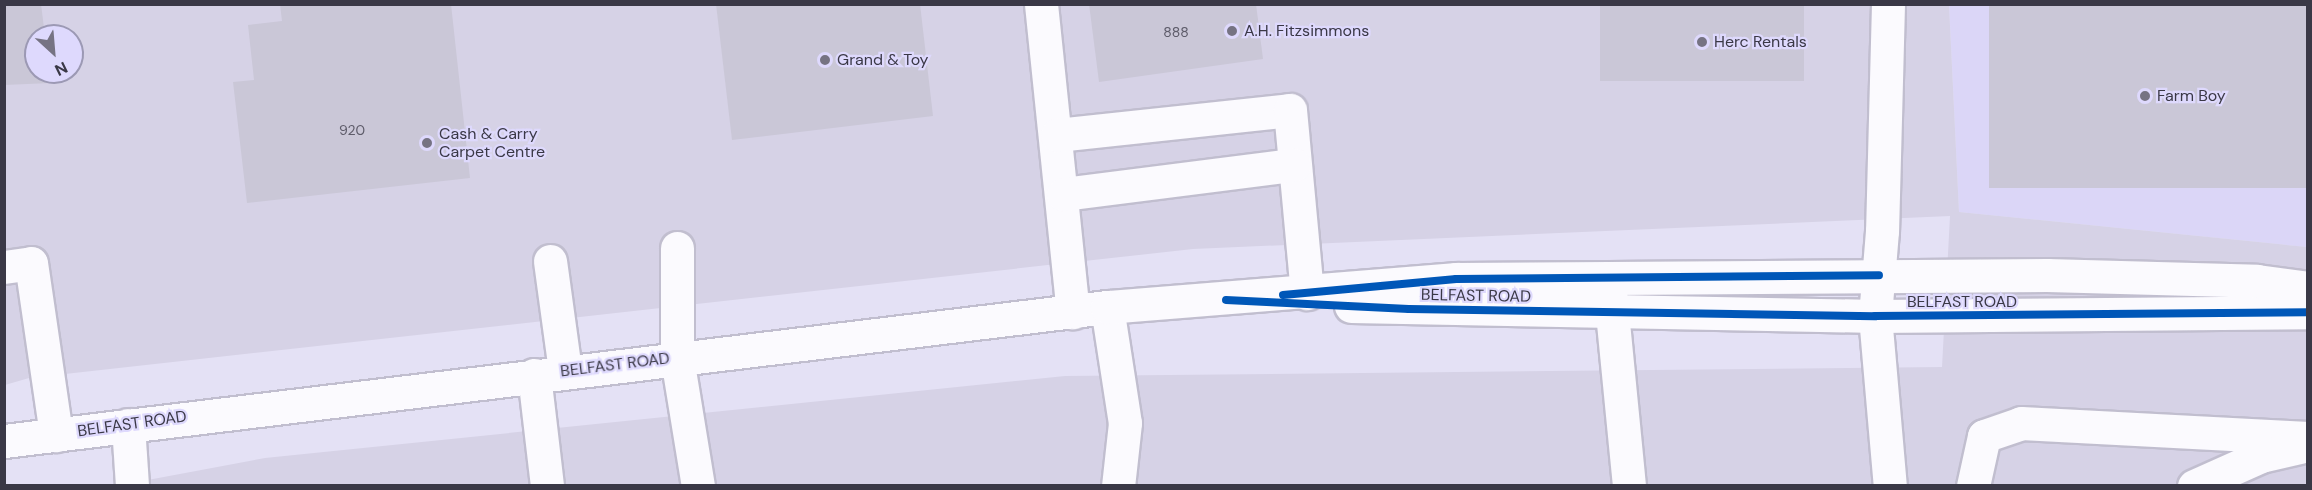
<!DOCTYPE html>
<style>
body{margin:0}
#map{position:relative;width:2312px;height:490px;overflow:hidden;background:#e4e1f5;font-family:"DM Sans",sans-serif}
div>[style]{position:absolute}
.built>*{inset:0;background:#dbd6f7}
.industrial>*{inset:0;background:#d6d2e6}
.building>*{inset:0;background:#cac7d7;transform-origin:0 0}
.roads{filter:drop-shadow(2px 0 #c1becf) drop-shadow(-2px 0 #c1becf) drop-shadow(0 2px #c1becf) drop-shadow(0 -2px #c1becf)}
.minor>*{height:33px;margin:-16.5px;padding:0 16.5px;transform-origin:16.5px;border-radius:16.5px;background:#fbfafe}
.cycleway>*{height:8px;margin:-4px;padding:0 4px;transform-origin:4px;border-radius:4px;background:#0057b8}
.dots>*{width:16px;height:16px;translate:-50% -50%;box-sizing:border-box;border:3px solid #ded9fd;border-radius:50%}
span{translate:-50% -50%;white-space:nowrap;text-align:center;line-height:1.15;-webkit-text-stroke:4.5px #ded9fd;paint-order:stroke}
.number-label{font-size:14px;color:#5e5c6a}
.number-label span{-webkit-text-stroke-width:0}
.poi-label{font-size:16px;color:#3a3846}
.left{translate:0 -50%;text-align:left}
.street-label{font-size:16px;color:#3a3846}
.frame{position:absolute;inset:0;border:6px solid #3a3846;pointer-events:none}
.north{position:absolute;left:24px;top:24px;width:60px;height:60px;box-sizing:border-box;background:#ded9fd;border:2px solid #9c99b4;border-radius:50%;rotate:154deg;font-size:16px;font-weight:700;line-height:24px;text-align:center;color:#3a3846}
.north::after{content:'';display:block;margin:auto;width:21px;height:27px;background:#767383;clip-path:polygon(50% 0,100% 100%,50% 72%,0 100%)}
</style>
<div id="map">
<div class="built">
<div style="clip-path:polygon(1949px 5px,2307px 5px,2307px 247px,1959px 212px)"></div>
</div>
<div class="industrial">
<div style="clip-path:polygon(evenodd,5px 5px,1949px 5px,1959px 212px,2307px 247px,2307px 485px,121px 485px,265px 458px,1065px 376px,1942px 367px,1950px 216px,1193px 249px,29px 378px,5px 385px,5px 5px,36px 36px,72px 36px,72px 72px,36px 72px,36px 36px)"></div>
</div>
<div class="building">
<div style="clip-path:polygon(4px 4px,41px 4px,45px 36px,36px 36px,36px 72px,49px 72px,51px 83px,4px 85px)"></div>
<div style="clip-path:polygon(280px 4px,451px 4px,470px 178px,247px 203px,233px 82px,254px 80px,248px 25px,282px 21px)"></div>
<div style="clip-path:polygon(716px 4px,920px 4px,933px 116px,732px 140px)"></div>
<div style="clip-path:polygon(1089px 4px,1256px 4px,1263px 59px,1099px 82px)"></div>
<div style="left:1600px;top:4px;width:204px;height:77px"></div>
<div style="left:1989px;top:4px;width:318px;height:184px"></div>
</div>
<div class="roads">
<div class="minor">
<div style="left:1041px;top:4px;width:310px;rotate:84.1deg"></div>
<div style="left:1888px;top:4px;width:227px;rotate:91.5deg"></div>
<div style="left:1882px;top:231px;width:85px;rotate:94.7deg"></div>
<div style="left:1875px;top:316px;width:171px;rotate:85deg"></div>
<div style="left:1057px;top:135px;width:234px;rotate:-6.1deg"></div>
<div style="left:1290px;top:110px;width:184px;rotate:84.7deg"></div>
<div style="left:1063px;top:194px;width:233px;rotate:-7.2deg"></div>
<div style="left:677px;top:248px;width:110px;rotate:90deg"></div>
<div style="left:677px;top:358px;width:130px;rotate:80.7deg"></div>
<div style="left:550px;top:261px;width:111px;rotate:82.2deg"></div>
<div style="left:4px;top:267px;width:27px;rotate:-8deg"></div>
<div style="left:31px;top:263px;width:174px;rotate:81.7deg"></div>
<div style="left:1610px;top:292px;width:195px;rotate:84.4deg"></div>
<div style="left:1351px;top:306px;width:524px;rotate:1.09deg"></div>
<div style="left:1875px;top:316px;width:433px;rotate:-0.5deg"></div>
<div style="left:1107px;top:307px;width:117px;rotate:81.2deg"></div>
<div style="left:1125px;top:423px;width:63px;rotate:96.3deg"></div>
<div style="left:534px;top:375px;width:112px;rotate:83.3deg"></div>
<div style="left:128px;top:425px;width:61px;rotate:86.2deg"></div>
<div style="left:4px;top:441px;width:1111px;rotate:-6.93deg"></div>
<div style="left:1107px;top:307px;width:350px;rotate:-4.6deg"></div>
<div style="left:1456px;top:279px;width:591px;rotate:-0.39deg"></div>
<div style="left:2047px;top:275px;width:210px;rotate:1.6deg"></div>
<div style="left:2257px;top:281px;width:51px;rotate:7.8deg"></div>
<div style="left:1973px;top:486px;width:51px;rotate:-77.6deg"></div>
<div style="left:1984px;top:436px;width:39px;rotate:-19deg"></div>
<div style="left:2021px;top:423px;width:287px;rotate:3deg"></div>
<div style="left:2194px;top:486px;width:73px;rotate:-24.1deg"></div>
<div style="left:2261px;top:456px;width:40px;rotate:-13deg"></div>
</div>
</div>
<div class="cycleway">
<div style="left:1283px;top:295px;width:174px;rotate:-5.3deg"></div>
<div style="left:1456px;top:279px;width:423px;rotate:-0.5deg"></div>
<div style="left:1226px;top:300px;width:183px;rotate:2.8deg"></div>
<div style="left:1409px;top:309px;width:466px;rotate:0.9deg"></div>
<div style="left:1875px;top:316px;width:433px;rotate:-0.5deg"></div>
</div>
<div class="dots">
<div style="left:1232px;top:31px;background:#767383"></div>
<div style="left:1702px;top:42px;background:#767383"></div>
<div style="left:825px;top:60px;background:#767383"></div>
<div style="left:2145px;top:96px;background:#767383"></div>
<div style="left:427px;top:143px;background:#767383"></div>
</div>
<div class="number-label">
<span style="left:1176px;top:32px">888</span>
<span style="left:352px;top:130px">920</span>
</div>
<div class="poi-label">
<span class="left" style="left:1244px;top:31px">A.H. Fitzsimmons</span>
<span class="left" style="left:1714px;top:42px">Herc Rentals</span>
<span class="left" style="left:837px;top:60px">Grand &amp; Toy</span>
<span class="left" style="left:2157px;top:96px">Farm Boy</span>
<span class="left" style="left:439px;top:143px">Cash &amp; Carry<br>Carpet Centre</span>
</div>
<div class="street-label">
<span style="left:1476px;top:296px;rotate:1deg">BELFAST ROAD</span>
<span style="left:1962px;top:302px">BELFAST ROAD</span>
<span style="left:615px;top:365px;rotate:-7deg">BELFAST ROAD</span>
<span style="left:132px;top:424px;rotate:-8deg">BELFAST ROAD</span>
</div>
<div class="frame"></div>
<div class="north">N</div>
</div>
